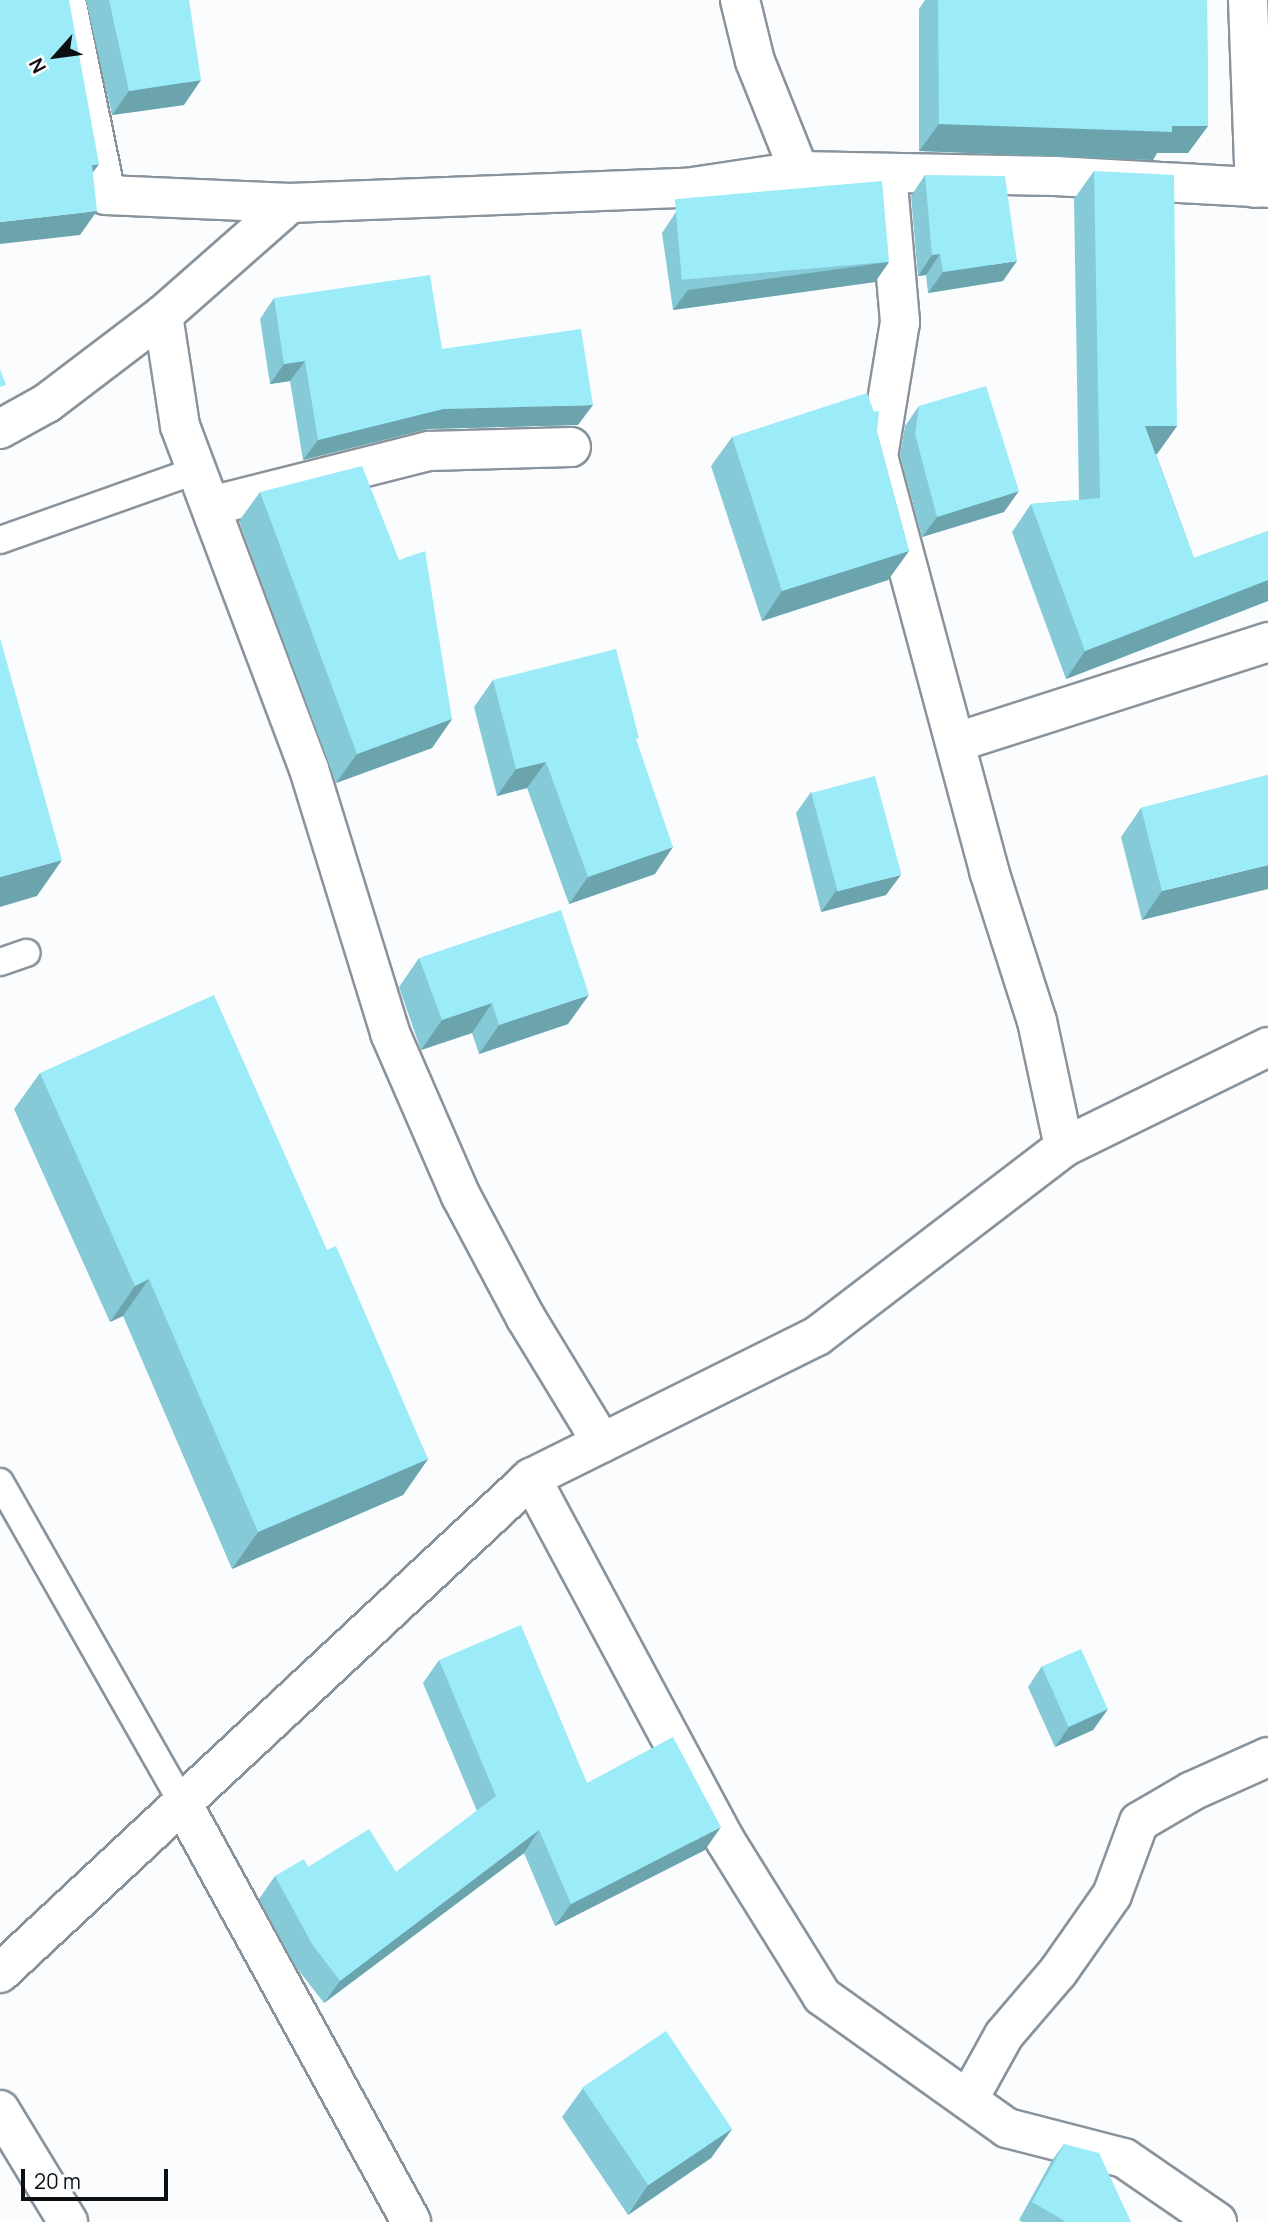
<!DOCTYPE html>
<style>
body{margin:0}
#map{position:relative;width:1268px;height:2222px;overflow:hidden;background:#fafcfe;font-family:Manrope,sans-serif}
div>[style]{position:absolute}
.roads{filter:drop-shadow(2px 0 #89939c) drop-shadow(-2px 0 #89939c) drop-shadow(0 2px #89939c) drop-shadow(0 -2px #89939c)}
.lane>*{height:26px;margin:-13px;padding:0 13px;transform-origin:13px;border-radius:13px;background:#fff}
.street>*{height:38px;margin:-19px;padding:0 19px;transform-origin:19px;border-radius:19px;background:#fff}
.secondary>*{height:38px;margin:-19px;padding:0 19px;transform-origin:19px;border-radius:19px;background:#fff}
.wall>*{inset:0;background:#85cad6}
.shaded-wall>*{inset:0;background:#6ca4ae}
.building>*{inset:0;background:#9bebf9;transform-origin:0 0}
span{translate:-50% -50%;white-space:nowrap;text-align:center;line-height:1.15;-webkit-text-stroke:7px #fafcfe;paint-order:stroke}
.north{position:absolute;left:21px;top:21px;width:70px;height:70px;-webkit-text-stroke:5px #fafcfe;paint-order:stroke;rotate:242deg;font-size:19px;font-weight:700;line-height:28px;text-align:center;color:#0c1013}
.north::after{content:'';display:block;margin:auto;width:24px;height:32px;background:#0c1013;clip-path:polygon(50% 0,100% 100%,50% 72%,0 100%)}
.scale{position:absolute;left:21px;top:2169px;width:147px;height:32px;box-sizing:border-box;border:4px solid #0c1013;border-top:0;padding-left:9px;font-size:21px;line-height:24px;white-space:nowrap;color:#0c1013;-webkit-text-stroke:5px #fafcfe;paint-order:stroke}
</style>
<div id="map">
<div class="roads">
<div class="lane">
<div style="left:0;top:540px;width:210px;rotate:-19.5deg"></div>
<div style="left:0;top:962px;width:28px;rotate:-19deg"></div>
<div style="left:0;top:1482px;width:369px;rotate:60.4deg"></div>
</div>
<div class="street">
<div style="left:66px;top:0;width:199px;rotate:78.4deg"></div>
<div style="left:106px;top:195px;width:184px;rotate:2.5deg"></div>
<div style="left:290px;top:203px;width:396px;rotate:-2.2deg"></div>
<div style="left:686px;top:188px;width:114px;rotate:-8.6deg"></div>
<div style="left:799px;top:171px;width:256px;rotate:1.1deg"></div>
<div style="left:1055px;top:176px;width:213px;rotate:3.2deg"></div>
<div style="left:740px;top:0;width:63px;rotate:76.2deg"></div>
<div style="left:755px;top:61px;width:118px;rotate:68.2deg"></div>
<div style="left:1248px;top:0;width:188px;rotate:87.9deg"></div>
<div style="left:887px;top:173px;width:150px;rotate:85deg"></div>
<div style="left:900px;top:322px;width:136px;rotate:99.3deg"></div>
<div style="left:878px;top:456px;width:430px;rotate:75deg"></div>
<div style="left:989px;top:871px;width:157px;rotate:72.3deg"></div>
<div style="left:1037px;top:1021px;width:129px;rotate:77.9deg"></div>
<div style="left:163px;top:315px;width:112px;rotate:81.3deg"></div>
<div style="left:180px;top:426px;width:366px;rotate:69.4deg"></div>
<div style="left:309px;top:769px;width:276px;rotate:72.9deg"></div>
<div style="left:390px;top:1033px;width:178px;rotate:66.5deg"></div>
<div style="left:461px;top:1196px;width:138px;rotate:62deg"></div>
<div style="left:526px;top:1318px;width:146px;rotate:58.7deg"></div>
<div style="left:0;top:429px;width:54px;rotate:-29deg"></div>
<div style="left:47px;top:403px;width:146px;rotate:-37.2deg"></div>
<div style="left:163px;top:315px;width:169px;rotate:-41.4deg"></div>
<div style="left:211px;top:506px;width:225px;rotate:-14.2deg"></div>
<div style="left:429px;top:451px;width:142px;rotate:-1.6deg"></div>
<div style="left:957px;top:742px;width:327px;rotate:-17.8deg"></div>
<div style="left:531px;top:1478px;width:411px;rotate:61.8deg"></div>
<div style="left:725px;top:1840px;width:184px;rotate:58.1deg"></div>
<div style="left:822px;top:1996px;width:227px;rotate:35.5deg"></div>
<div style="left:1007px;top:2128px;width:121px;rotate:14.4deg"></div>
<div style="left:1124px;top:2158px;width:113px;rotate:34.5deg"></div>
<div style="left:182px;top:1803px;width:477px;rotate:61.3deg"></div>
<div style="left:968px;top:2100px;width:74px;rotate:-61deg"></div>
<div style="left:1004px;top:2035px;width:83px;rotate:-49.4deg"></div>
<div style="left:1058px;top:1972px;width:94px;rotate:-55deg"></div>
<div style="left:1112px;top:1895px;width:78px;rotate:-69.7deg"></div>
<div style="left:1139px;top:1822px;width:61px;rotate:-30.3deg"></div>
<div style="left:1192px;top:1791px;width:83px;rotate:-24.1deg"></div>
<div style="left:0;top:2110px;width:131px;rotate:58.7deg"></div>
</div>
<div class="secondary">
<div style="left:0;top:1973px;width:726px;rotate:-42.99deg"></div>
<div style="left:531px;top:1478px;width:319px;rotate:-26.4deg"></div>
<div style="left:817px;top:1336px;width:311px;rotate:-37.4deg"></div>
<div style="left:1064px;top:1147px;width:227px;rotate:-26.1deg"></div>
</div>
</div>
<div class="wall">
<div style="clip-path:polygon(86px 0,189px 0,184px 105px,112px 115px)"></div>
<div style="clip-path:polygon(925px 0,1207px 0,1208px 126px,1188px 153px,1157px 153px,1153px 160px,919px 151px,919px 9px)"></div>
<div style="clip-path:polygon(1094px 171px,1177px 426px,1157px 454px,1156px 454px,1194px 558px,1268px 531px,1268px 601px,1066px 679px,1012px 532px,1031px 504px,1079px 500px,1074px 199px)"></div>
<div style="clip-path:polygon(925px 175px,1003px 281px,928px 293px,926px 275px,918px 276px,911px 196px)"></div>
<div style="clip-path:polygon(676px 212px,889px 262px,875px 282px,673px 310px,662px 233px)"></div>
<div style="clip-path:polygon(274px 298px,442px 349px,578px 425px,428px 429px,303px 460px,290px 381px,270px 384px,260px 319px)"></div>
<div style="clip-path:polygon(919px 406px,1004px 512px,922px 537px,900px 455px,905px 426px)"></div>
<div style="clip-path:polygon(877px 432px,909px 551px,888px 580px,762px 621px,711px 466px,732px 437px)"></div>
<div style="clip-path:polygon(260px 492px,452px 719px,432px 748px,336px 783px,239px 521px)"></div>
<div style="clip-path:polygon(493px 680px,637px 742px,655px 874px,569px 904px,527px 788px,497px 796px,474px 707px)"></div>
<div style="clip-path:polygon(1268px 775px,1142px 920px,1121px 837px,1141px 808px)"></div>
<div style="clip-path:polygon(811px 792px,886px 895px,821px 912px,796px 813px)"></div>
<div style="clip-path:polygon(419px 958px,568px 1024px,479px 1054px,472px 1033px,421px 1050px,399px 987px)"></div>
<div style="clip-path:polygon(40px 1073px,327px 1250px,428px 1459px,403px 1495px,232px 1569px,123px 1316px,110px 1322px,14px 1109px)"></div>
<div style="clip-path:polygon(439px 1660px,587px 1783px,705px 1850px,555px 1926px,524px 1853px,324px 2003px,296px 1967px,259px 1899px,275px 1876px,308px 1867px,396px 1872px,477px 1811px,423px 1683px)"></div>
<div style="clip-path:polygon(1042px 1666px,1108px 1709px,1093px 1730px,1055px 1747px,1028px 1687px)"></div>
<div style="clip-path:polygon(583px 2088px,732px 2129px,711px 2158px,628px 2215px,562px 2117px)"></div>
<div style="clip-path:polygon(1064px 2144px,1131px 2222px,1022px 2222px,1019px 2220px,1051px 2162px)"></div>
</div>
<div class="shaded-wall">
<div style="clip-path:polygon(201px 80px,184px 105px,112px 115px,129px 91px)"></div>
<div style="clip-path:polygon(939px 124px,1172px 126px,1208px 126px,1188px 153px,1157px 153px,1153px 160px,919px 151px)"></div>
<div style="clip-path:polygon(99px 164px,82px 188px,92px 165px)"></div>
<div style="clip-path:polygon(97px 211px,80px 235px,0 244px,0 222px)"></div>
<div style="clip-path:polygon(940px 254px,926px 275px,918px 276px,932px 255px)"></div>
<div style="clip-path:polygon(1017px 261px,1003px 281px,928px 293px,943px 272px)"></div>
<div style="clip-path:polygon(889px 262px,875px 282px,673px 310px,688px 290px)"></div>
<div style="clip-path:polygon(305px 361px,290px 381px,270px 384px,284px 364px)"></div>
<div style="clip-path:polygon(593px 405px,578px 425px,428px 429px,303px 460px,318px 440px,443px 409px)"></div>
<div style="clip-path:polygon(1145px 426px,1177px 426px,1157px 454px,1125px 455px)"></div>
<div style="clip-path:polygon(1019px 491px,1004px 512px,922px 537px,937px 517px)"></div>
<div style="clip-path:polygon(909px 551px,888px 580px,762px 621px,782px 591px)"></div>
<div style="clip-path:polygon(1268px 580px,1268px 601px,1066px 679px,1085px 651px)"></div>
<div style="clip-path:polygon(452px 719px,432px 748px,336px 783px,357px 754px)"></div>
<div style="clip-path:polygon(546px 762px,527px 788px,497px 796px,516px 769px)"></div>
<div style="clip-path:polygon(673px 847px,655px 874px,569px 904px,588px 877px)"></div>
<div style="clip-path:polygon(62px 860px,37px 896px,0 907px,0 877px)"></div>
<div style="clip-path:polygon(1268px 865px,1268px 889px,1142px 920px,1162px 891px)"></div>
<div style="clip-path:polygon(901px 875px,886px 895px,821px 912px,836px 891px)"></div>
<div style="clip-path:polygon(589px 995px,568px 1024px,479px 1054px,499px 1025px)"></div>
<div style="clip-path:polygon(492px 1003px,472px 1033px,421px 1050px,442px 1020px)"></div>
<div style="clip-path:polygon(149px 1279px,123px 1316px,110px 1322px,135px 1286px)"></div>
<div style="clip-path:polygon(428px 1459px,403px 1495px,232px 1569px,258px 1532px)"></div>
<div style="clip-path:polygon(1108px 1709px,1093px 1730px,1055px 1747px,1069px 1727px)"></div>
<div style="clip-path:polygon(721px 1827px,705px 1850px,555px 1926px,571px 1904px)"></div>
<div style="clip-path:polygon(539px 1830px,524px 1853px,324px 2003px,340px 1981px)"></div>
<div style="clip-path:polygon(732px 2129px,711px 2158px,628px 2215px,648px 2185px)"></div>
</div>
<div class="building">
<div style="clip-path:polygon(0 0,69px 0,99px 164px,92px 165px,97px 211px,0 222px)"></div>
<div style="clip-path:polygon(109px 0,189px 0,201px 80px,129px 91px)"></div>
<div style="clip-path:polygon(938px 0,1207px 0,1208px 126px,1172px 126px,1172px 132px,939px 124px)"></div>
<div style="clip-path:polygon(1094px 171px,1174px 175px,1177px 426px,1145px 426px,1194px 558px,1268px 531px,1268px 580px,1085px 651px,1031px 504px,1100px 498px)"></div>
<div style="clip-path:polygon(925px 175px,1005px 176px,1017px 261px,943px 272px,940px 254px,932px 255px)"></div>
<div style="left:882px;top:181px;width:81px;height:208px;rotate:85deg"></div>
<div style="clip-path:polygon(430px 275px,442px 349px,581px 329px,593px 405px,443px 409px,318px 440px,305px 361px,284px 364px,274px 298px)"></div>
<div style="clip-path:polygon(0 369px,6px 385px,0 387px)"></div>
<div style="clip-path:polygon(986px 386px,1019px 491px,937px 517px,915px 434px,919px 406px)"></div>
<div style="clip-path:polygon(867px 393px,874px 412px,879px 411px,877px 432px,909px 551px,782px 591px,732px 437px)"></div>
<div style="clip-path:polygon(362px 466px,399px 560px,425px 551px,452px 719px,357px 754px,260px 492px)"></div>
<div style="clip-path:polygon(0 638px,62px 860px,0 877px)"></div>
<div style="clip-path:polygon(616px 649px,639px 738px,636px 739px,673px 847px,588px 877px,546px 762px,516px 769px,493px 680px)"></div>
<div style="clip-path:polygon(1268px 775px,1268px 865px,1162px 891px,1141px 808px)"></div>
<div style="left:875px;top:776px;width:102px;height:66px;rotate:75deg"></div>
<div style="clip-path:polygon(561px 910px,589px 995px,499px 1025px,492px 1003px,442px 1020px,419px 958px)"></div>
<div style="clip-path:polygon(214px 995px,327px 1250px,336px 1246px,428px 1459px,258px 1532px,149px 1279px,135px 1286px,40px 1073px)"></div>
<div style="clip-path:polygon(521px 1625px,587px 1783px,673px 1737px,721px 1827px,571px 1904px,539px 1830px,340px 1981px,312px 1944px,275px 1876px,304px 1859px,308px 1867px,369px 1829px,396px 1872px,496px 1796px,439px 1660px)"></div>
<div style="left:1081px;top:1649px;width:66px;height:43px;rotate:66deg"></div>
<div style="left:666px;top:2031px;width:118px;height:101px;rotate:56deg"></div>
<div style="clip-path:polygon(1064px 2144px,1099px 2153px,1131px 2222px,1064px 2222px,1063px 2220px,1032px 2202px)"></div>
</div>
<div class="north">N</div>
<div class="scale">20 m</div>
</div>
